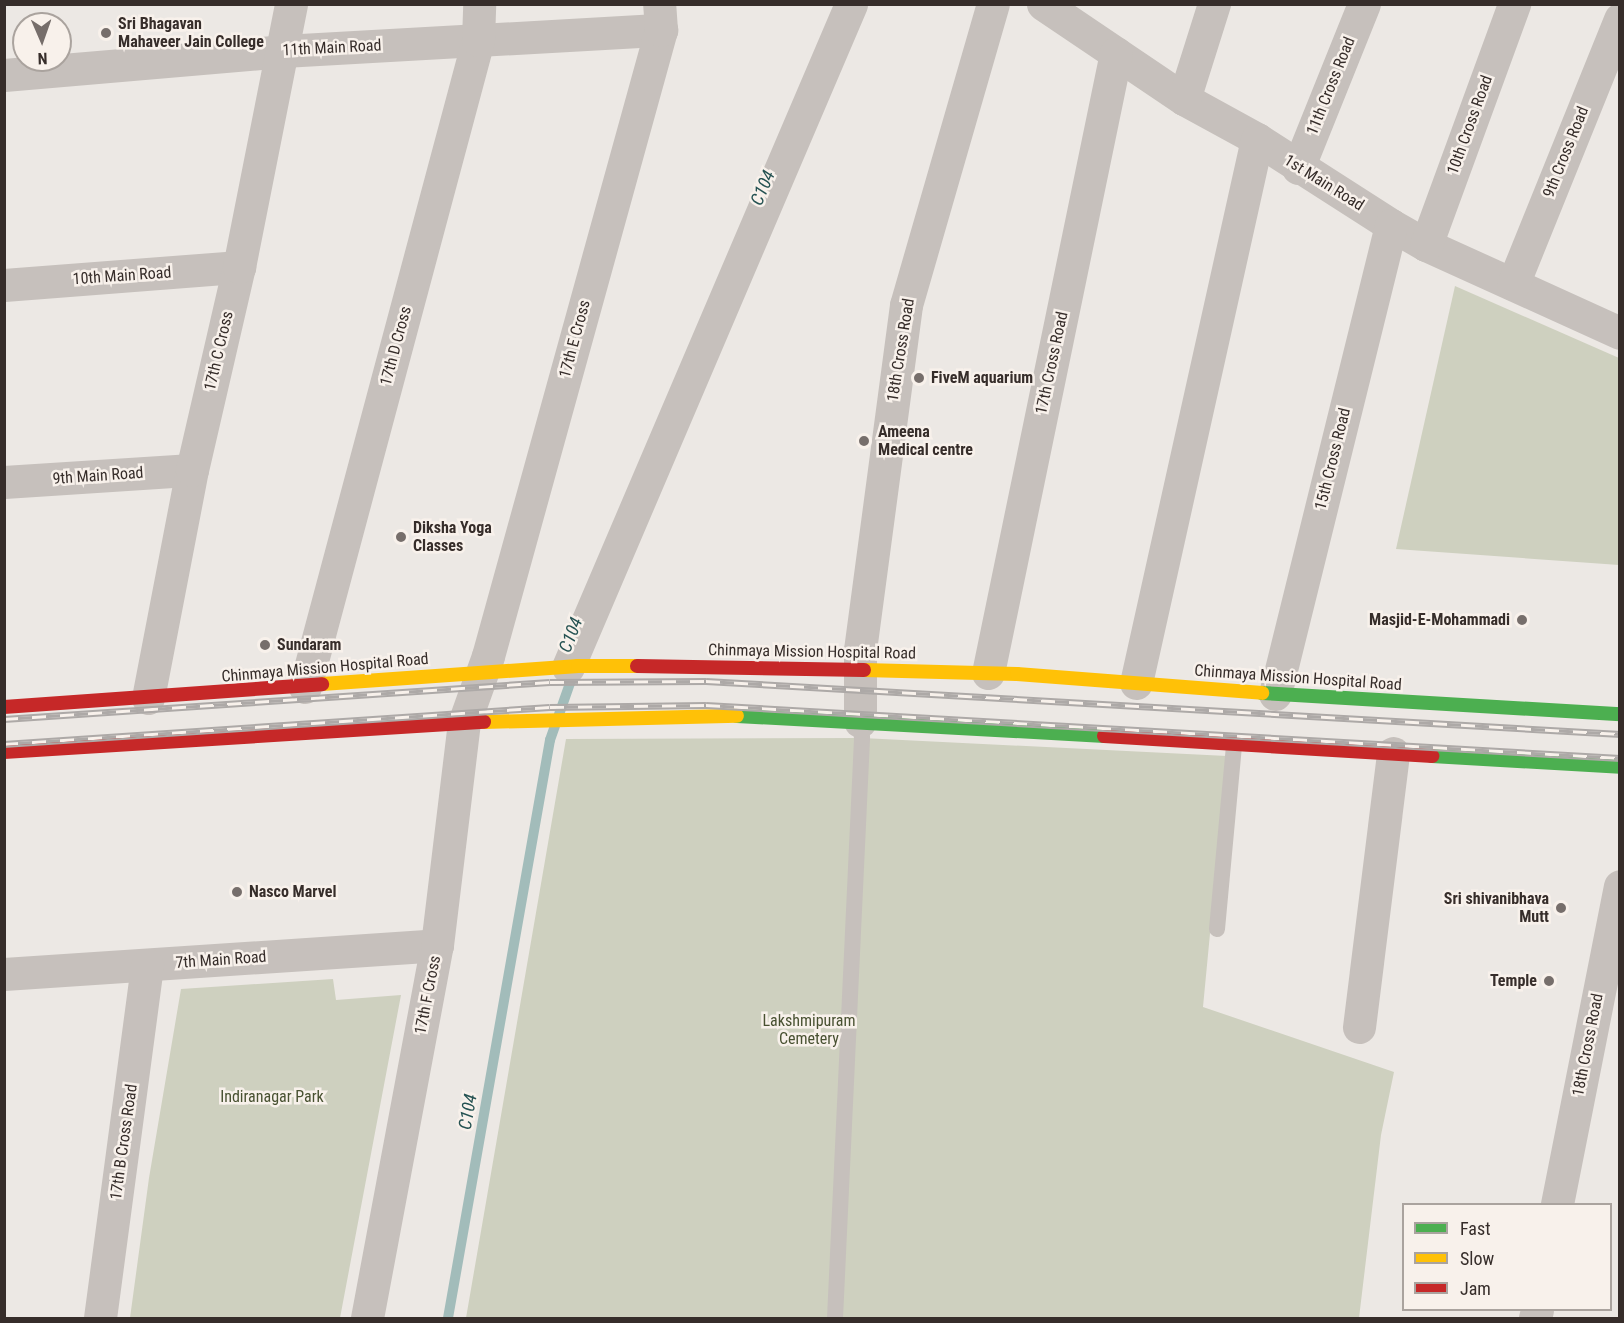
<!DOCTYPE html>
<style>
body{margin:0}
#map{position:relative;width:1624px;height:1323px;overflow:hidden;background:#ece8e4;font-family:"Roboto Condensed",sans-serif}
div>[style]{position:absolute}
.green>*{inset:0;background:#ced0bf}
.stream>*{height:10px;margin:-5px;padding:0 5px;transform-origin:5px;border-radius:5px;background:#a2bcba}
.lane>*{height:16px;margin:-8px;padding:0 8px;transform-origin:8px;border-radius:8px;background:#c6c0bc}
.street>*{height:33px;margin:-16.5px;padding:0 16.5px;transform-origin:16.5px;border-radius:16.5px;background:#c6c0bc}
.fast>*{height:14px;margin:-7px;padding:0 7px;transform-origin:7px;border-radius:7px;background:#4caf50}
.slow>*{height:14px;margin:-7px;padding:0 7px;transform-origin:7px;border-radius:7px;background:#ffc107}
.jam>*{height:14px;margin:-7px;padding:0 7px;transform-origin:7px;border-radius:7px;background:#c62828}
.rail>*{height:7px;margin-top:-3.5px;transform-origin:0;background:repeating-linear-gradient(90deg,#f8f1eb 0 14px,#ada9a7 0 28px);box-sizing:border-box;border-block:2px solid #ada9a7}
.dots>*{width:16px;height:16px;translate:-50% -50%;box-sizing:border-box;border:3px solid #f8f1eb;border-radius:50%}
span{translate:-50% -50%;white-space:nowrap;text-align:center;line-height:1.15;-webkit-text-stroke:5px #f8f1eb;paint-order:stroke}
.poi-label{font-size:16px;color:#362d2a;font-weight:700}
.left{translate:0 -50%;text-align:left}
.right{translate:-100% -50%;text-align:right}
.street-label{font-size:16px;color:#362d2a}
.park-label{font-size:16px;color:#485131}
.water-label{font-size:18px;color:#255252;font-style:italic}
.frame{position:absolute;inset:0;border:6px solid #362d2a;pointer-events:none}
.legend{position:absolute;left:1402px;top:1203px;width:210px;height:108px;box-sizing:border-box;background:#f8f1eb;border:2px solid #aaa39e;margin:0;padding:8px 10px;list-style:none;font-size:18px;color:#362d2a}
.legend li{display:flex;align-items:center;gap:12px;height:30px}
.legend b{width:30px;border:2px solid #aaa39e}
.north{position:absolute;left:12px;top:12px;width:60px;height:60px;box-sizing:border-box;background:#f8f1eb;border:2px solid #aaa39e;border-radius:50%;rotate:178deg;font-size:16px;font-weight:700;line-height:24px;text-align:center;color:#362d2a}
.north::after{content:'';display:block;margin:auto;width:21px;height:27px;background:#766e6b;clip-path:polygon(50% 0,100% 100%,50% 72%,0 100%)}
</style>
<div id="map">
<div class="green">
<div style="clip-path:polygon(1455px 286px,1619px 358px,1619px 565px,1396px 549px)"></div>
<div style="clip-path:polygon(862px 738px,1227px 756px,1203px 1007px,1394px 1072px,1381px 1135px,1359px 1318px,466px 1318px,566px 739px)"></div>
<div style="clip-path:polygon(333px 979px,336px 1000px,401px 995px,340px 1318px,130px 1318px,149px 1178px,181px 989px)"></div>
</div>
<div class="stream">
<div style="left:448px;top:1318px;width:587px;rotate:-79.99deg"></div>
<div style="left:550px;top:740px;width:72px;rotate:-70.6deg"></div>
</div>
<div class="lane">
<div style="left:1217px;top:929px;width:186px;rotate:-84.7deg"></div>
<div style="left:835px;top:1318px;width:581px;rotate:-87.33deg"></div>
<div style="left:862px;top:738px;width:17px;rotate:-97deg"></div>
</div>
<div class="street">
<div style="left:1043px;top:4px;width:170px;rotate:34deg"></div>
<div style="left:1184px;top:99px;width:83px;rotate:28.7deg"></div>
<div style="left:1257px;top:139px;width:159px;rotate:32.7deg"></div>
<div style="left:1391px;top:225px;width:40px;rotate:29.7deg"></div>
<div style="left:1426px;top:245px;width:213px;rotate:24.4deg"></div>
<div style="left:4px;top:75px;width:280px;rotate:-4.9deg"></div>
<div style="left:283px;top:51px;width:379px;rotate:-3.2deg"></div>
<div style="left:1184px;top:99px;width:100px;rotate:-72.5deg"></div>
<div style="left:1298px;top:168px;width:177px;rotate:-68.1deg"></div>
<div style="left:1426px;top:245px;width:257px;rotate:-69.9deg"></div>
<div style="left:1513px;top:284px;width:286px;rotate:-68deg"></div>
<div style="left:4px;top:285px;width:236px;rotate:-4.4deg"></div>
<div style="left:4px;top:482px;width:188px;rotate:-3.7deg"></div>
<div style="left:568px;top:667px;width:721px;rotate:-66.88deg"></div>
<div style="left:988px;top:673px;width:633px;rotate:-78.34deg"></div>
<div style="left:1136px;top:683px;width:557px;rotate:-77.46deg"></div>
<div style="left:305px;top:687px;width:670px;rotate:-75.03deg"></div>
<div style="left:478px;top:40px;width:36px;rotate:-88deg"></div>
<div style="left:1275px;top:694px;width:483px;rotate:-76.1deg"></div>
<div style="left:148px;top:698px;width:232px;rotate:-79.1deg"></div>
<div style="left:192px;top:470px;width:208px;rotate:-77deg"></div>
<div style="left:239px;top:267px;width:268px;rotate:-78.8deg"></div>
<div style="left:860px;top:721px;width:71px;rotate:-90deg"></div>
<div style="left:860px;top:650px;width:348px;rotate:-82.4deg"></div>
<div style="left:906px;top:305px;width:313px;rotate:-73.9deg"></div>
<div style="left:4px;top:974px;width:434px;rotate:-3.8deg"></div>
<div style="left:1359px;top:1027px;width:276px;rotate:-82.9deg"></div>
<div style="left:1557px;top:1204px;width:324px;rotate:-78.8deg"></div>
<div style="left:100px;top:1318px;width:356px;rotate:-82.4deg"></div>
<div style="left:367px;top:1318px;width:380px;rotate:-79.4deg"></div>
<div style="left:437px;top:945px;width:224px;rotate:-83.1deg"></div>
<div style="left:464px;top:723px;width:71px;rotate:-70.3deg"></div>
<div style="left:488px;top:656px;width:649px;rotate:-74.55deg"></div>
<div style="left:661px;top:30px;width:26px;rotate:-94deg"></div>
<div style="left:1535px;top:1318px;width:8px;rotate:-76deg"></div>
</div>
<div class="fast">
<div style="left:1262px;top:693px;width:359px;rotate:3.4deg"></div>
<div style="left:737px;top:716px;width:368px;rotate:3.1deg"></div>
<div style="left:1432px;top:756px;width:188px;rotate:3.3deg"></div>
</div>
<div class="slow">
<div style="left:864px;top:670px;width:153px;rotate:1.5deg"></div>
<div style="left:1017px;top:674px;width:246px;rotate:4.4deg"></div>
<div style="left:322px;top:684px;width:257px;rotate:-4deg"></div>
<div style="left:578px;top:666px;width:59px"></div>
<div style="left:484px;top:722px;width:253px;rotate:-1.4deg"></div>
</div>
<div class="jam">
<div style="left:637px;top:666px;width:227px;rotate:1deg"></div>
<div style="left:4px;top:707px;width:319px;rotate:-4.1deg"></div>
<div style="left:1104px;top:736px;width:329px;rotate:3.5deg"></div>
<div style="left:4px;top:752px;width:481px;rotate:-3.6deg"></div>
</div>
<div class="rail">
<div style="left:4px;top:719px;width:547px;rotate:-3.88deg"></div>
<div style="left:550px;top:682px;width:156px;rotate:-0.4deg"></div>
<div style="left:706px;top:681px;width:916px;rotate:3.32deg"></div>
<div style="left:4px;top:744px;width:547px;rotate:-3.88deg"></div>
<div style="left:550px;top:707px;width:156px;rotate:-0.7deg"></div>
<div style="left:706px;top:705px;width:916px;rotate:3.32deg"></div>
</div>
<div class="dots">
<div style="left:106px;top:33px;background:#766e6b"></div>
<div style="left:919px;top:378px;background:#766e6b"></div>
<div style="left:864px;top:441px;background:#766e6b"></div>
<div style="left:401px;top:537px;background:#766e6b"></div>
<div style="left:1522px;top:620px;background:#766e6b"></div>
<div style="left:265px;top:645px;background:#766e6b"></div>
<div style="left:237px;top:892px;background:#766e6b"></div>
<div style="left:1561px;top:908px;background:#766e6b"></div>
<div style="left:1549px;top:981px;background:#766e6b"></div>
</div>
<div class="poi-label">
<span class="left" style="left:118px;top:33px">Sri Bhagavan<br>Mahaveer Jain College</span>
<span class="left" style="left:931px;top:378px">FiveM aquarium</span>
<span class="left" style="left:878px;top:441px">Ameena<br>Medical centre</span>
<span class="left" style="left:413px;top:537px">Diksha Yoga<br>Classes</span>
<span class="right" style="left:1510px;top:620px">Masjid-E-Mohammadi</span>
<span class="left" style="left:277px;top:645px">Sundaram</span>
<span class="left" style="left:249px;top:892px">Nasco Marvel</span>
<span class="right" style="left:1549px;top:908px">Sri shivanibhava<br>Mutt</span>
<span class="right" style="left:1537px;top:981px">Temple</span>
</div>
<div class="street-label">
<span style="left:332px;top:48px;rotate:-3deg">11th Main Road</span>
<span style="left:1331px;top:86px;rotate:-68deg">11th Cross Road</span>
<span style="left:1470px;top:125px;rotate:-70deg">10th Cross Road</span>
<span style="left:1566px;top:152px;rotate:-68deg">9th Cross Road</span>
<span style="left:1324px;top:183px;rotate:32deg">1st Main Road</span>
<span style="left:122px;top:276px;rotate:-4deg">10th Main Road</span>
<span style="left:575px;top:339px;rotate:-75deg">17th E Cross</span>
<span style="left:396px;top:346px;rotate:-75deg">17th D Cross</span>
<span style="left:901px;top:350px;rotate:-81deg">18th Cross Road</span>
<span style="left:219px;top:351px;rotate:-77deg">17th C Cross</span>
<span style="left:1052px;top:363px;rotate:-78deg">17th Cross Road</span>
<span style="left:1333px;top:459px;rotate:-76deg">15th Cross Road</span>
<span style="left:98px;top:476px;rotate:-4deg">9th Main Road</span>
<span style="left:812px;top:652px;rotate:1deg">Chinmaya Mission Hospital Road</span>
<span style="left:325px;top:668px;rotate:-5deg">Chinmaya Mission Hospital Road</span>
<span style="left:1298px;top:678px;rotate:4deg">Chinmaya Mission Hospital Road</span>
<span style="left:221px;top:960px;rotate:-4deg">7th Main Road</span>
<span style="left:428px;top:995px;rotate:-79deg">17th F Cross</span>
<span style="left:1588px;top:1045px;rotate:-79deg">18th Cross Road</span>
<span style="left:124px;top:1142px;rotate:-82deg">17th B Cross Road</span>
</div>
<div class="park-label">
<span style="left:809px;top:1030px">Lakshmipuram<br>Cemetery</span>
<span style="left:272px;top:1097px">Indiranagar Park</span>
</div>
<div class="water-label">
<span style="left:763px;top:188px;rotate:-67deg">C104</span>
<span style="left:571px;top:635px;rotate:-69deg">C104</span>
<span style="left:468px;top:1112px;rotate:-80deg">C104</span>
</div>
<div class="frame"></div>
<ul class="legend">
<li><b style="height:8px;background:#4caf50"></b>Fast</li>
<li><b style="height:8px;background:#ffc107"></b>Slow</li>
<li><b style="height:8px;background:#c62828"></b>Jam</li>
</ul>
<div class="north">N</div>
</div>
